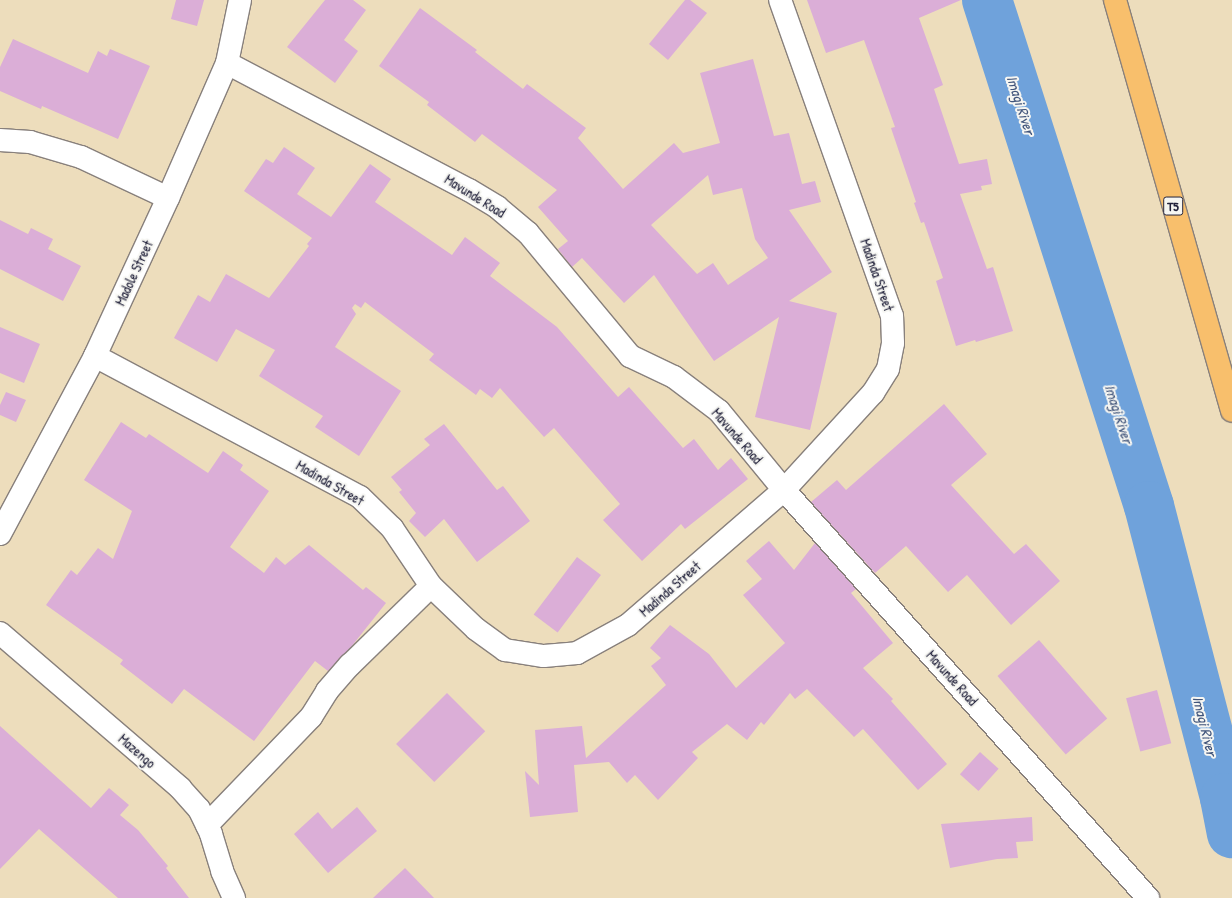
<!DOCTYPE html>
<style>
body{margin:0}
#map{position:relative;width:1232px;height:898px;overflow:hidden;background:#edddbc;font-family:"Patrick Hand",sans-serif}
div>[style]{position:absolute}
.river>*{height:50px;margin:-25px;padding:0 25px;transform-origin:25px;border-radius:25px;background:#6fa2db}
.building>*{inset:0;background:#dbaed7;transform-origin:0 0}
.roads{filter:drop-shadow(1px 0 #88807c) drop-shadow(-1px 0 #88807c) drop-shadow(0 1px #88807c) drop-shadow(0 -1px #88807c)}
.street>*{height:22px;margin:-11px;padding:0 11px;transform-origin:11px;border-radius:11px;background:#fff}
.highway>*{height:22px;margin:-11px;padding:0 11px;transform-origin:11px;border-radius:11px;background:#f8bf6c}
span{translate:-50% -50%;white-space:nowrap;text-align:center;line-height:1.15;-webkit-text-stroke:4px #f6f6f2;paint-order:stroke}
.shield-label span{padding:1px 3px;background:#f6f6f2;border:1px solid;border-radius:3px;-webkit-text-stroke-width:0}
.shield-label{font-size:13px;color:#22223b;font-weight:700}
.street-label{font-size:14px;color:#22223b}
.water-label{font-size:15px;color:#41557b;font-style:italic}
</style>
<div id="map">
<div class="river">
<div style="left:987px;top:0;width:531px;rotate:72.25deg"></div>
<div style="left:1149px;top:506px;width:302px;rotate:75.4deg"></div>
<div style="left:1225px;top:798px;width:36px;rotate:79deg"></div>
</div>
<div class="building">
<div style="clip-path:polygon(176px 0,204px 0,197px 26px,171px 19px)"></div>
<div style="clip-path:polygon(325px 0,353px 0,366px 10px,344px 40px,358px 51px,335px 83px,287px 47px)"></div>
<div style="clip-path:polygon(685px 0,690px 0,707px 13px,668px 60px,649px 44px)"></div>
<div style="clip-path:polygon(807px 0,961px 0,919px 18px,943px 85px,934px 89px,959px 164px,987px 159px,992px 184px,981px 186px,982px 190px,960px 194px,987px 269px,993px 267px,1013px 331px,976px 342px,975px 340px,956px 346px,936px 281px,943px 278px,924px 222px,921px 223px,914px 203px,916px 202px,891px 128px,895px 127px,864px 40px,826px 53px)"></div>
<div style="clip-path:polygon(evenodd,420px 8px,477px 50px,475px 52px,523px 89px,527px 84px,586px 128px,578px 138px,623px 189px,674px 143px,683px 153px,720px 143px,700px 73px,753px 59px,774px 136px,789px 133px,802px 184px,815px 181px,821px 202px,789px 210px,832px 272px,789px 301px,837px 313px,810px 430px,755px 417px,779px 317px,714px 361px,654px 275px,624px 303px,582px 258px,572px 267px,558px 249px,568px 241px,538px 207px,557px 190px,482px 134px,475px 142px,427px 105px,429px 102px,379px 66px,420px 8px,708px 175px,713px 195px,742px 188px,755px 239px,768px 258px,728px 285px,713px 263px,697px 274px,651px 225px,708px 175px)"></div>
<div style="clip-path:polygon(13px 39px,88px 73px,98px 51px,107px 56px,110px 49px,150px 66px,118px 139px,42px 106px,41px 109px,0 91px,0 67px)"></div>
<div style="clip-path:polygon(284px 147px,315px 168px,297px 194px,331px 217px,370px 164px,391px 179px,375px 202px,452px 255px,465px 237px,500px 263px,490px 276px,557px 327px,618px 397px,629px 387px,683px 448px,694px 439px,718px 470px,731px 458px,748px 479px,685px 529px,681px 524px,642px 561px,603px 520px,620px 504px,554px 428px,544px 437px,500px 388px,492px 398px,480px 389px,476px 395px,429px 360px,434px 354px,365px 302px,361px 308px,355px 304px,352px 308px,356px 314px,335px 347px,401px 391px,359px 456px,315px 427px,323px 416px,259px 376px,275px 350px,236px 329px,217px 362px,174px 338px,198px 295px,210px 302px,226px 274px,269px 298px,309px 246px,307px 244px,312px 238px,244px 191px,266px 159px,273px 163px)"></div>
<div style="clip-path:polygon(0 220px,28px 234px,31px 228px,53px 239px,48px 249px,81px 266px,63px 301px,0 269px)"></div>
<div style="clip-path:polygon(0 327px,40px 344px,24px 383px,0 373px)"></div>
<div style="clip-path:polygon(6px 392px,26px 400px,16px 422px,0 415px,0 405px)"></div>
<div style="clip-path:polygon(944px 404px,987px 454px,951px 485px,1014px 554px,1026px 544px,1060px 581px,1011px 625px,967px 575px,948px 592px,906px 546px,875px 573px,811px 502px,837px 480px,846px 490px)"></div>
<div style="clip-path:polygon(121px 422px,146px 438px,149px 434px,208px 473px,223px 451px,243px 465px,240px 470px,269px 491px,230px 547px,264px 573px,276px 557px,285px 565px,309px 545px,363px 590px,366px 587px,386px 603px,351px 647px,328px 671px,315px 661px,254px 741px,184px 689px,172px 704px,120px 664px,123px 660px,46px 605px,71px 570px,77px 575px,98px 548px,113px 559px,132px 511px,84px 480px)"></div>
<div style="clip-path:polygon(444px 424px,497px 490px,503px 486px,530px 521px,477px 562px,444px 519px,425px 537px,409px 521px,416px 513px,399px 492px,402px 490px,391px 477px,430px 445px,424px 439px)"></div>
<div style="clip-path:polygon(769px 541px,794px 570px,815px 543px,856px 589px,851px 593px,893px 643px,863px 668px,893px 699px,891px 701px,947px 764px,918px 790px,863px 729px,854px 737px,807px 689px,795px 699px,790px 693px,764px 725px,761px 722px,747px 740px,727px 724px,692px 752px,698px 758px,658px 800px,635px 775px,627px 783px,609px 762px,574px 765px,578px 812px,530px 817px,525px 771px,539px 785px,535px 730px,582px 726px,586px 758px,666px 685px,651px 666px,661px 658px,650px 648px,670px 625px,709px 654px,736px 688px,785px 643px,743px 595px,762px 579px,746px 561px)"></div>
<div style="left:577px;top:557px;width:30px;height:72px;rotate:37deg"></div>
<div style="left:1039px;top:640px;width:104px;height:55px;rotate:49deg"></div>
<div style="left:1157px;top:690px;width:55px;height:32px;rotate:75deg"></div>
<div style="left:447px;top:693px;width:54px;height:72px;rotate:45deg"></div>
<div style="clip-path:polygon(0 726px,91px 808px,109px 788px,129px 805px,120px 815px,138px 830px,168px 866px,166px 868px,189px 898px,118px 898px,39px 829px,0 869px)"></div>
<div style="left:980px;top:752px;width:25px;height:30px;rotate:42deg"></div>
<div style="clip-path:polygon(357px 807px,377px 831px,328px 873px,294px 834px,318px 812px,332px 829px)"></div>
<div style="clip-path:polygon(1032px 817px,1033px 841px,1016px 842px,1018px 858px,997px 859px,950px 868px,941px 824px)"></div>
<div style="clip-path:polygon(405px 868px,434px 898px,373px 898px)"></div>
</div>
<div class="roads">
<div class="street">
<div style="left:227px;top:63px;width:273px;rotate:27.7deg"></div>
<div style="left:469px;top:190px;width:33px;rotate:31deg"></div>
<div style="left:497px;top:207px;width:40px;rotate:40deg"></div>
<div style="left:528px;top:233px;width:160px;rotate:50.3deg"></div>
<div style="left:630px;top:356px;width:49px;rotate:25.5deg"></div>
<div style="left:674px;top:377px;width:56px;rotate:37.1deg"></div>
<div style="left:719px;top:411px;width:102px;rotate:50.6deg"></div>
<div style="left:784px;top:490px;width:547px;rotate:48.26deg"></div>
<div style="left:0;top:140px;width:30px;rotate:4deg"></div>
<div style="left:30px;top:142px;width:53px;rotate:16.4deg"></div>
<div style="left:81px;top:157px;width:96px;rotate:25.2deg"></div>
<div style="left:95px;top:356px;width:300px;rotate:28deg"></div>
<div style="left:360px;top:497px;width:45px;rotate:44.1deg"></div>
<div style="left:392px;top:528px;width:70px;rotate:56.1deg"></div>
<div style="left:431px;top:586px;width:62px;rotate:43.7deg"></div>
<div style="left:476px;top:629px;width:36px;rotate:36deg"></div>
<div style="left:505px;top:650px;width:39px;rotate:9deg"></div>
<div style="left:544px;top:656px;width:33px;rotate:-5deg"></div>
<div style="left:577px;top:653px;width:58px;rotate:-28.8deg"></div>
<div style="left:628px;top:625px;width:206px;rotate:-40.9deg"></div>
<div style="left:784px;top:490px;width:132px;rotate:-47.5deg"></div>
<div style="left:873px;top:393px;width:28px;rotate:-58deg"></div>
<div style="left:888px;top:369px;width:26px;rotate:-79deg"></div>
<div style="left:893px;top:343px;width:27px;rotate:-92deg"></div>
<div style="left:892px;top:316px;width:335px;rotate:-109.5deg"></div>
<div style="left:0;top:534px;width:202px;rotate:-61.9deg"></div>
<div style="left:95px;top:356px;width:174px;rotate:-65.2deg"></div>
<div style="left:168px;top:198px;width:147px;rotate:-66.4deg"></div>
<div style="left:227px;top:63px;width:64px;rotate:-78.3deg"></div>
<div style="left:0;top:633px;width:238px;rotate:40.7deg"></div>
<div style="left:180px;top:788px;width:28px;rotate:48deg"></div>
<div style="left:199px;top:809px;width:28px;rotate:64deg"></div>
<div style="left:211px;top:834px;width:39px;rotate:73deg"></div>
<div style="left:222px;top:871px;width:30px;rotate:66deg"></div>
<div style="left:207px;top:825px;width:150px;rotate:-46.1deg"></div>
<div style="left:311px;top:717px;width:31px;rotate:-58deg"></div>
<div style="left:327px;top:691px;width:35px;rotate:-49deg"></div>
<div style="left:350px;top:665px;width:113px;rotate:-44.3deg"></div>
</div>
<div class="highway">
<div style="left:1115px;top:0;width:427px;rotate:74.1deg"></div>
</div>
</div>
<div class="shield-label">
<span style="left:1173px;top:206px">T5</span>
</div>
<div class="street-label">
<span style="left:475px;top:196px;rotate:32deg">Mavunde Road</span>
<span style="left:134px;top:273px;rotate:-65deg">Madole Street</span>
<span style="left:877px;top:275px;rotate:71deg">Madinda Street</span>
<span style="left:737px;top:436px;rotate:49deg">Mavunde Road</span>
<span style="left:330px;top:483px;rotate:30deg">Madinda Street</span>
<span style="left:670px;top:589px;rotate:-41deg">Madinda Street</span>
<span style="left:952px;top:678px;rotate:48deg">Mavunde Road</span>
<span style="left:137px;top:751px;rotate:41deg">Mazengo</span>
</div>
<div class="water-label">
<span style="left:1021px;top:105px;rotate:72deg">Imagi River</span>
<span style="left:1119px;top:414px;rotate:72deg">Imagi River</span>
<span style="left:1205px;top:726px;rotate:76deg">Imagi River</span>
</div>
</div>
